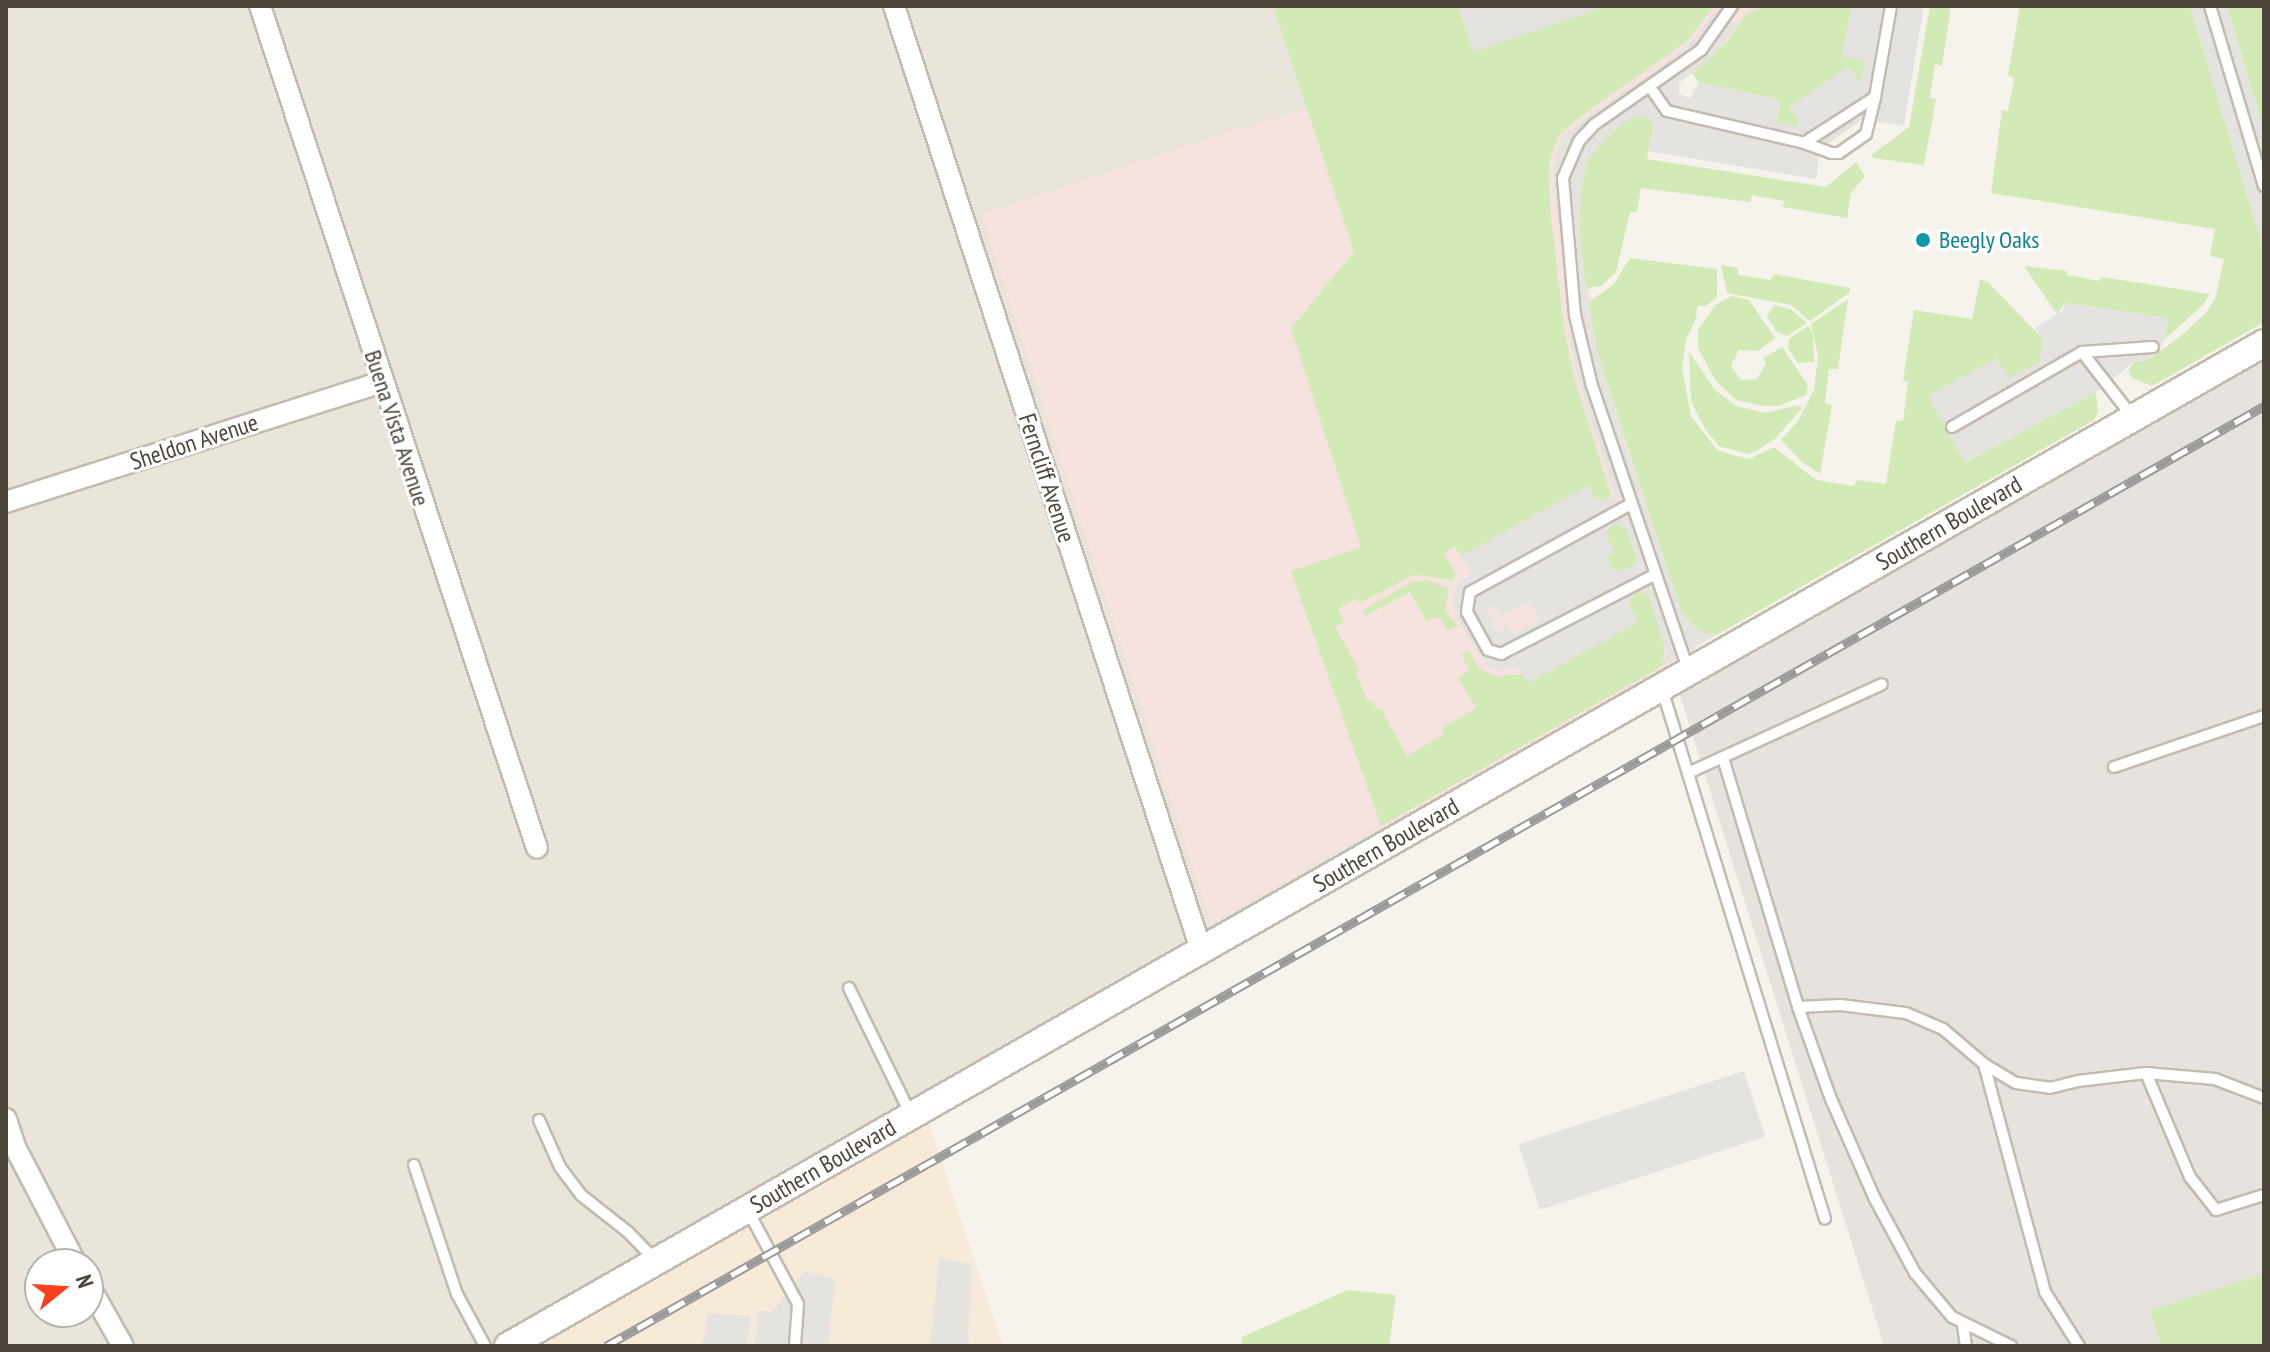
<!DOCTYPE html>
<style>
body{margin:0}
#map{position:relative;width:2270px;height:1352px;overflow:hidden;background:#f6f3ec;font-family:"PT Sans Narrow",sans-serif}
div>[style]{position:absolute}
.residential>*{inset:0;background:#eae5da}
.commercial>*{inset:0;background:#f7ead8}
.industrial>*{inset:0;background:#e6e2dd}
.medical>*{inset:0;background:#f6e3e0}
.green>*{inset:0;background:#d2eab5}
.parking>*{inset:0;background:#e5e3e0;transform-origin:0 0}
.roads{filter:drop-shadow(2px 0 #c2bbae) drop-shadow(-2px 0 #c2bbae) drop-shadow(0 2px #c2bbae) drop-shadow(0 -2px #c2bbae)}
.service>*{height:10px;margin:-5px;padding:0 5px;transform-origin:5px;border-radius:5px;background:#fff}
.minor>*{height:20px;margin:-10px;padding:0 10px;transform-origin:10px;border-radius:10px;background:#fff}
.tertiary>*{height:26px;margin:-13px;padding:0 13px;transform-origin:13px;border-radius:13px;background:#fff}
.rail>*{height:9px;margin-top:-4.5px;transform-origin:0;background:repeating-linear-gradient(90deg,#fff 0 18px,#9a9a9a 0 36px);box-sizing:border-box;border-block:2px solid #9a9a9a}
.dots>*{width:22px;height:22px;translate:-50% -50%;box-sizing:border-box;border:4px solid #fff;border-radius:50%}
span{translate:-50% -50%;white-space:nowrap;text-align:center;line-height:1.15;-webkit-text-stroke:6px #fff;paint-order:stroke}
.culture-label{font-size:24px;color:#0d838f}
.left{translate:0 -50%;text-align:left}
.street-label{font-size:24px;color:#4b4439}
.frame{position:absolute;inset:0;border:8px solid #4b4439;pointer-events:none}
.north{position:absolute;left:24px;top:1248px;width:80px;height:80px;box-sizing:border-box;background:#fff;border:2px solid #b7b4b0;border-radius:50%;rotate:72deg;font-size:22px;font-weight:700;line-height:32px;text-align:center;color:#4b4439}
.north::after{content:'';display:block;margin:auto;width:28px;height:36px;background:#fc3f1d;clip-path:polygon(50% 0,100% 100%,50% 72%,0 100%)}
</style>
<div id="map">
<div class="residential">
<div style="clip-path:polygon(evenodd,6px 6px,1273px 6px,1354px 252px,1388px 844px,508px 1346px,6px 1346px,6px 6px,40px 1264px,88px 1264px,88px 1312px,40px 1312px,40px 1264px)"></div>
</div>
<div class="commercial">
<div style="clip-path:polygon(924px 1108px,1003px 1346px,508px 1346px)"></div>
</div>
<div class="industrial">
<div style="clip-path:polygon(2264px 343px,2264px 1274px,2150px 1310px,2161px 1346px,1884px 1346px,1675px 679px)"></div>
</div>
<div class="medical">
<div style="clip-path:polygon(1458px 6px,1767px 6px,1746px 13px,1729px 40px,1679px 83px,1581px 229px,1599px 350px,1703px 663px,1388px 844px,1380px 826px,1211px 923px,982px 215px,1473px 52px)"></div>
</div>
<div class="green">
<div style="clip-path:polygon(1273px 6px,1458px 6px,1474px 52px,1605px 6px,1714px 6px,1687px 41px,1580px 117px,1561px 133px,1553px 148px,1549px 169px,1551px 217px,1564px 329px,1574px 377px,1611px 495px,1605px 501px,1593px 497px,1589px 486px,1461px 556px,1455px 547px,1443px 553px,1456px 574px,1453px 580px,1413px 575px,1360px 603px,1357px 598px,1338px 609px,1344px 622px,1335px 627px,1359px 670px,1356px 672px,1367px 701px,1372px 700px,1377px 710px,1381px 709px,1407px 756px,1444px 734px,1442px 728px,1476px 708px,1458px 678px,1469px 670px,1461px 654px,1468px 650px,1479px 668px,1494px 676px,1523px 674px,1528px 683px,1638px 622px,1629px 603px,1632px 593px,1642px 591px,1649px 595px,1664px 645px,1664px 662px,1659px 668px,1381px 826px,1291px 571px,1361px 547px,1291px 328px,1354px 252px)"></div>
<div style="clip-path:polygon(1767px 6px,1852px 6px,1842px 56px,1865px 61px,1861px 84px,1848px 67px,1790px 108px,1799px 120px,1797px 127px,1777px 123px,1780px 100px,1699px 82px,1691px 72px,1729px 40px,1746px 13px)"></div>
<div style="clip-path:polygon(1930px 6px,1951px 6px,1942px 66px,1935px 64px,1930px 97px,1936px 99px,1924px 165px,1873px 158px,1871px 155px,1909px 127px)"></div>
<div style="clip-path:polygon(2020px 6px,2190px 6px,2264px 251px,2264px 322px,2152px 386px,2132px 378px,2128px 370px,2135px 361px,2148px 360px,2182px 335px,2207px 312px,2216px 296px,2224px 259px,2210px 256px,2215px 229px,1991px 193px,2002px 110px,2008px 111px,2014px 78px,2008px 76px)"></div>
<div style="clip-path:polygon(2227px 6px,2264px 6px,2264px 132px,2251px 87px)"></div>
<div style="clip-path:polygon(1637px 115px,1647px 117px,1653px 125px,1647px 159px,1826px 187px,1856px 162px,1865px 176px,1851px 193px,1847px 218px,1783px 207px,1784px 201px,1752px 195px,1750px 202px,1641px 188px,1637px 212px,1630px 212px,1616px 272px,1601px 286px,1586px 288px,1579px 230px,1582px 183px,1588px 159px,1616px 128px)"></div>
<div style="clip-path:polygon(1630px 258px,1717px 269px,1717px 297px,1706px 306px,1698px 306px,1696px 312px,1697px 316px,1686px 340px,1682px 367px,1691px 416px,1717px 450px,1732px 455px,1749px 459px,1774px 447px,1816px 480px,1854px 486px,1857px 480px,1886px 484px,1896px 421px,1903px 421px,1908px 382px,1903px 380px,1914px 310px,1972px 319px,1980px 280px,1987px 281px,2043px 339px,2040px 362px,2009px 379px,1995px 358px,1965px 462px,2096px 392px,2098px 412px,2094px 420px,1718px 634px,1706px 634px,1695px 628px,1681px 611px,1597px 352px,1589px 302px,1614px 284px)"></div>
<div style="clip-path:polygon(1721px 265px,1738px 268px,1738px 275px,1770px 280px,1774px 274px,1850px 288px,1850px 292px,1810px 321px,1791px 305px,1727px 293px)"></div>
<div style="clip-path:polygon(2024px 266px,2067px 271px,2067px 275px,2099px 281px,2102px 277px,2210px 294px,2203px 305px,2165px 339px,2167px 318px,2065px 303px,2057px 314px)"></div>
<div style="clip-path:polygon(1732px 296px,1749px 300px,1775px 338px,1758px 351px,1739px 350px,1731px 366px,1741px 380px,1757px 379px,1766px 363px,1763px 358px,1782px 347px,1808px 385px,1806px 395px,1779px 406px,1762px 406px,1736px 400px,1715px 380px,1698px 348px,1698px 330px,1715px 305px)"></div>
<div style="clip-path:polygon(1848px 299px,1838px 369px,1829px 369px,1825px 403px,1832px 405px,1820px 474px,1802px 462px,1781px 440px,1798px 421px,1814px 390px,1818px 355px,1811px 324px)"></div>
<div style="clip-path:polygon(1774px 305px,1790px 309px,1807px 323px,1787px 336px,1777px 332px,1767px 317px)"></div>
<div style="clip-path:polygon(1808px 326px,1813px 334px,1814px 362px,1798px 363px,1788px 348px,1789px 339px)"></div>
<div style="clip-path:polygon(1689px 352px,1715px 390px,1736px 406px,1765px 413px,1798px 405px,1802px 408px,1776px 438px,1758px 450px,1748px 454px,1719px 446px,1705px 429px,1691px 401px)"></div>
<div style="clip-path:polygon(1614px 524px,1626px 527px,1637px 559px,1631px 567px,1618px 572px,1613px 570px,1606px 558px,1607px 530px)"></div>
<div style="clip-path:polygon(1426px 580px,1449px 588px,1445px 611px,1458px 626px,1448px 631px,1438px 616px,1427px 622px,1410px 592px,1365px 616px,1362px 611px,1411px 582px)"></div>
<div style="clip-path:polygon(2264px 1274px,2264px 1346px,2161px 1346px,2150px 1310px)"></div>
<div style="clip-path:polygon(1348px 1290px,1396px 1295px,1389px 1346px,1241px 1346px,1242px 1337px)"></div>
</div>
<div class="parking">
<div style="clip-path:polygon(1458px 6px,1605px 6px,1474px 52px)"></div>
<div style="clip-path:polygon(evenodd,1852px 6px,1924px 6px,1904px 126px,1863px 119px,1820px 149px,1816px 179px,1648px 151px,1653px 125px,1647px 117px,1637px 115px,1616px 128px,1588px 159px,1582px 183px,1579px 230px,1586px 288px,1597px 352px,1627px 451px,1681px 611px,1695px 628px,1706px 634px,1718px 634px,1659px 668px,1666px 653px,1649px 595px,1636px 591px,1629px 603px,1638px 622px,1528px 683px,1521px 669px,1496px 670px,1490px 667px,1473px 648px,1454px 611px,1454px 595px,1460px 581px,1472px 574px,1461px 556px,1589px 485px,1593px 497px,1605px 501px,1613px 493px,1618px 503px,1577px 377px,1568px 328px,1553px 170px,1561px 139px,1585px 118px,1666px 63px,1695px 38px,1715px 11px,1738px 24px,1711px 58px,1679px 83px,1679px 94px,1690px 98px,1699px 82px,1780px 100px,1777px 122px,1797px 127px,1799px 120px,1790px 107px,1847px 67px,1861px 83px,1865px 62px,1842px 56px,1852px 6px,1614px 524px,1626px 528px,1637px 559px,1631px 567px,1618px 572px,1613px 570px,1606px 558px,1615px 552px,1606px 535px,1609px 526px,1614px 524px,1852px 6px,1529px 601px,1540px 620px,1513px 634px,1502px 616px,1529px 601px,1852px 6px,1494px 606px,1506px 624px,1502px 631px,1496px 631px,1487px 613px,1494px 606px)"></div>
<div style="clip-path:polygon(2190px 6px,2227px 6px,2264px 132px,2264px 251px)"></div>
<div style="clip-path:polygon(2065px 303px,2167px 318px,2165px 339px,2160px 350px,2148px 360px,2135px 361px,2096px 392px,1964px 462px,1928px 396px,1996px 358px,2009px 378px,2039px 362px,2043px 339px,2035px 328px,2063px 310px)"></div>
<div style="left:1744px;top:1071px;width:69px;height:237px;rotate:72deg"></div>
<div style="clip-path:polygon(939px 1258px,971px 1264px,968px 1346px,930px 1346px)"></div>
<div style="clip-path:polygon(805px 1271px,835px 1279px,828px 1346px,755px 1346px,759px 1311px,772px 1311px)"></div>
<div style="clip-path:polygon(707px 1313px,750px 1316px,747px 1346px,700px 1346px,705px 1337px)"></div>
</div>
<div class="roads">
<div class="service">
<div style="left:2210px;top:6px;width:188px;rotate:73.3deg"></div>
<div style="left:1650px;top:87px;width:29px;rotate:55deg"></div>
<div style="left:1667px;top:111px;width:141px;rotate:13.1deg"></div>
<div style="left:1804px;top:143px;width:85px;rotate:-32.9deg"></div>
<div style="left:1875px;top:97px;width:92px;rotate:-80deg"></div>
<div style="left:1804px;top:143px;width:29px;rotate:20deg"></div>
<div style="left:1831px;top:153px;width:8px"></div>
<div style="left:1839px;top:153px;width:33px;rotate:-35deg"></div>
<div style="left:1866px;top:134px;width:38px;rotate:-76deg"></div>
<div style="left:2082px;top:352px;width:71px;rotate:-4deg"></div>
<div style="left:1952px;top:427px;width:150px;rotate:-30deg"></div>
<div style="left:2082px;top:352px;width:80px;rotate:52.1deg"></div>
<div style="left:1631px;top:504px;width:183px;rotate:151.3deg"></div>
<div style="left:1470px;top:592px;width:20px;rotate:99deg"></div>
<div style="left:1467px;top:612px;width:43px;rotate:61.1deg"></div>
<div style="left:1488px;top:650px;width:14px;rotate:17deg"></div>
<div style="left:1501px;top:654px;width:172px;rotate:-27.3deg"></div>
<div style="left:1688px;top:669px;width:299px;rotate:-108.7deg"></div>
<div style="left:1592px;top:386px;width:73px;rotate:-103.5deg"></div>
<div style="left:1575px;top:315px;width:138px;rotate:-95deg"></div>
<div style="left:1563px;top:178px;width:40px;rotate:-66.6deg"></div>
<div style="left:1579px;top:141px;width:23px;rotate:-47deg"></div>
<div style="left:1595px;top:124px;width:129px;rotate:-34.9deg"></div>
<div style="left:1701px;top:50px;width:54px;rotate:-54.8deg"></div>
<div style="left:1662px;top:689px;width:554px;rotate:72.9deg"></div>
<div style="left:1723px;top:758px;width:260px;rotate:73.2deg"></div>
<div style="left:1798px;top:1007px;width:98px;rotate:70.3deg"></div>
<div style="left:1831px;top:1099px;width:109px;rotate:66.3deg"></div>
<div style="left:1875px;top:1199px;width:84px;rotate:61.6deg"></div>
<div style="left:1915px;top:1273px;width:57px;rotate:49.9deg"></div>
<div style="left:1952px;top:1317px;width:66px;rotate:26.2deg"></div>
<div style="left:2114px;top:767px;width:158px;rotate:-18.8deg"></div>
<div style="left:1688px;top:773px;width:213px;rotate:-24.6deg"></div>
<div style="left:849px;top:988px;width:139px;rotate:64deg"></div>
<div style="left:1798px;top:1007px;width:42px;rotate:-2.7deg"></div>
<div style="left:1840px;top:1005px;width:66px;rotate:6.9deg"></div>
<div style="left:1906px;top:1013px;width:40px;rotate:23.4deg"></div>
<div style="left:1943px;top:1029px;width:54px;rotate:40.5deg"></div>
<div style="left:1984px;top:1064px;width:37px;rotate:31deg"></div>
<div style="left:2016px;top:1083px;width:34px;rotate:8deg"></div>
<div style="left:2050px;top:1088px;width:29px;rotate:-14deg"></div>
<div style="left:2078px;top:1081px;width:68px;rotate:-6.7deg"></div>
<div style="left:2146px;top:1073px;width:69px;rotate:5deg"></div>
<div style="left:2215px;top:1079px;width:53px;rotate:21.2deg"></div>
<div style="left:1984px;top:1064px;width:236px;rotate:75deg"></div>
<div style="left:2045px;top:1292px;width:64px;rotate:57.8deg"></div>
<div style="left:2146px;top:1073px;width:113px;rotate:67.1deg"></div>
<div style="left:2190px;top:1177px;width:42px;rotate:51.8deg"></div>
<div style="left:2216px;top:1210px;width:50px;rotate:-17.4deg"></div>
<div style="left:539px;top:1120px;width:51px;rotate:65.9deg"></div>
<div style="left:560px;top:1167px;width:35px;rotate:53deg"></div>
<div style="left:581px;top:1195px;width:60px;rotate:38.2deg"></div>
<div style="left:628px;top:1232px;width:39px;rotate:46deg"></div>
<div style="left:414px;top:1165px;width:136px;rotate:71.6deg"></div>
<div style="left:457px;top:1294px;width:59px;rotate:61.7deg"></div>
<div style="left:747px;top:1209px;width:108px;rotate:61.8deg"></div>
<div style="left:798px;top:1304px;width:42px;rotate:94.1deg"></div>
<div style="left:1963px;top:1325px;width:21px;rotate:82deg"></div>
</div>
<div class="minor">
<div style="left:260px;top:6px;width:886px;rotate:71.79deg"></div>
<div style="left:894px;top:6px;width:993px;rotate:71.98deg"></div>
<div style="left:6px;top:502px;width:395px;rotate:-17.7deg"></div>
<div style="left:6px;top:1119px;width:29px;rotate:72deg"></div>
<div style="left:15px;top:1147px;width:132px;rotate:62.5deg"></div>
<div style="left:88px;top:1284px;width:71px;rotate:60.6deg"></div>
</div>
<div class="tertiary">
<div style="left:508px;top:1346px;width:2022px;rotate:-29.73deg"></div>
</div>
</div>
<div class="rail">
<div style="left:606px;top:1346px;width:1906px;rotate:-29.55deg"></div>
</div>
<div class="dots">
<div style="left:1923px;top:240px;background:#0f9aa8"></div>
</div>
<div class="culture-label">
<span class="left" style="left:1939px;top:240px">Beegly Oaks</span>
</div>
<div class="street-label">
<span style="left:397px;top:428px;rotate:72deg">Buena Vista Avenue</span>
<span style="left:194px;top:442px;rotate:-18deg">Sheldon Avenue</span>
<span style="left:1047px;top:478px;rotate:72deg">Ferncliff Avenue</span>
<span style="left:1949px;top:523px;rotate:-30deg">Southern Boulevard</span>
<span style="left:1386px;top:845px;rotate:-30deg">Southern Boulevard</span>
<span style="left:823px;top:1166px;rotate:-30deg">Southern Boulevard</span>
</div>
<div class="frame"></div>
<div class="north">N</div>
</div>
